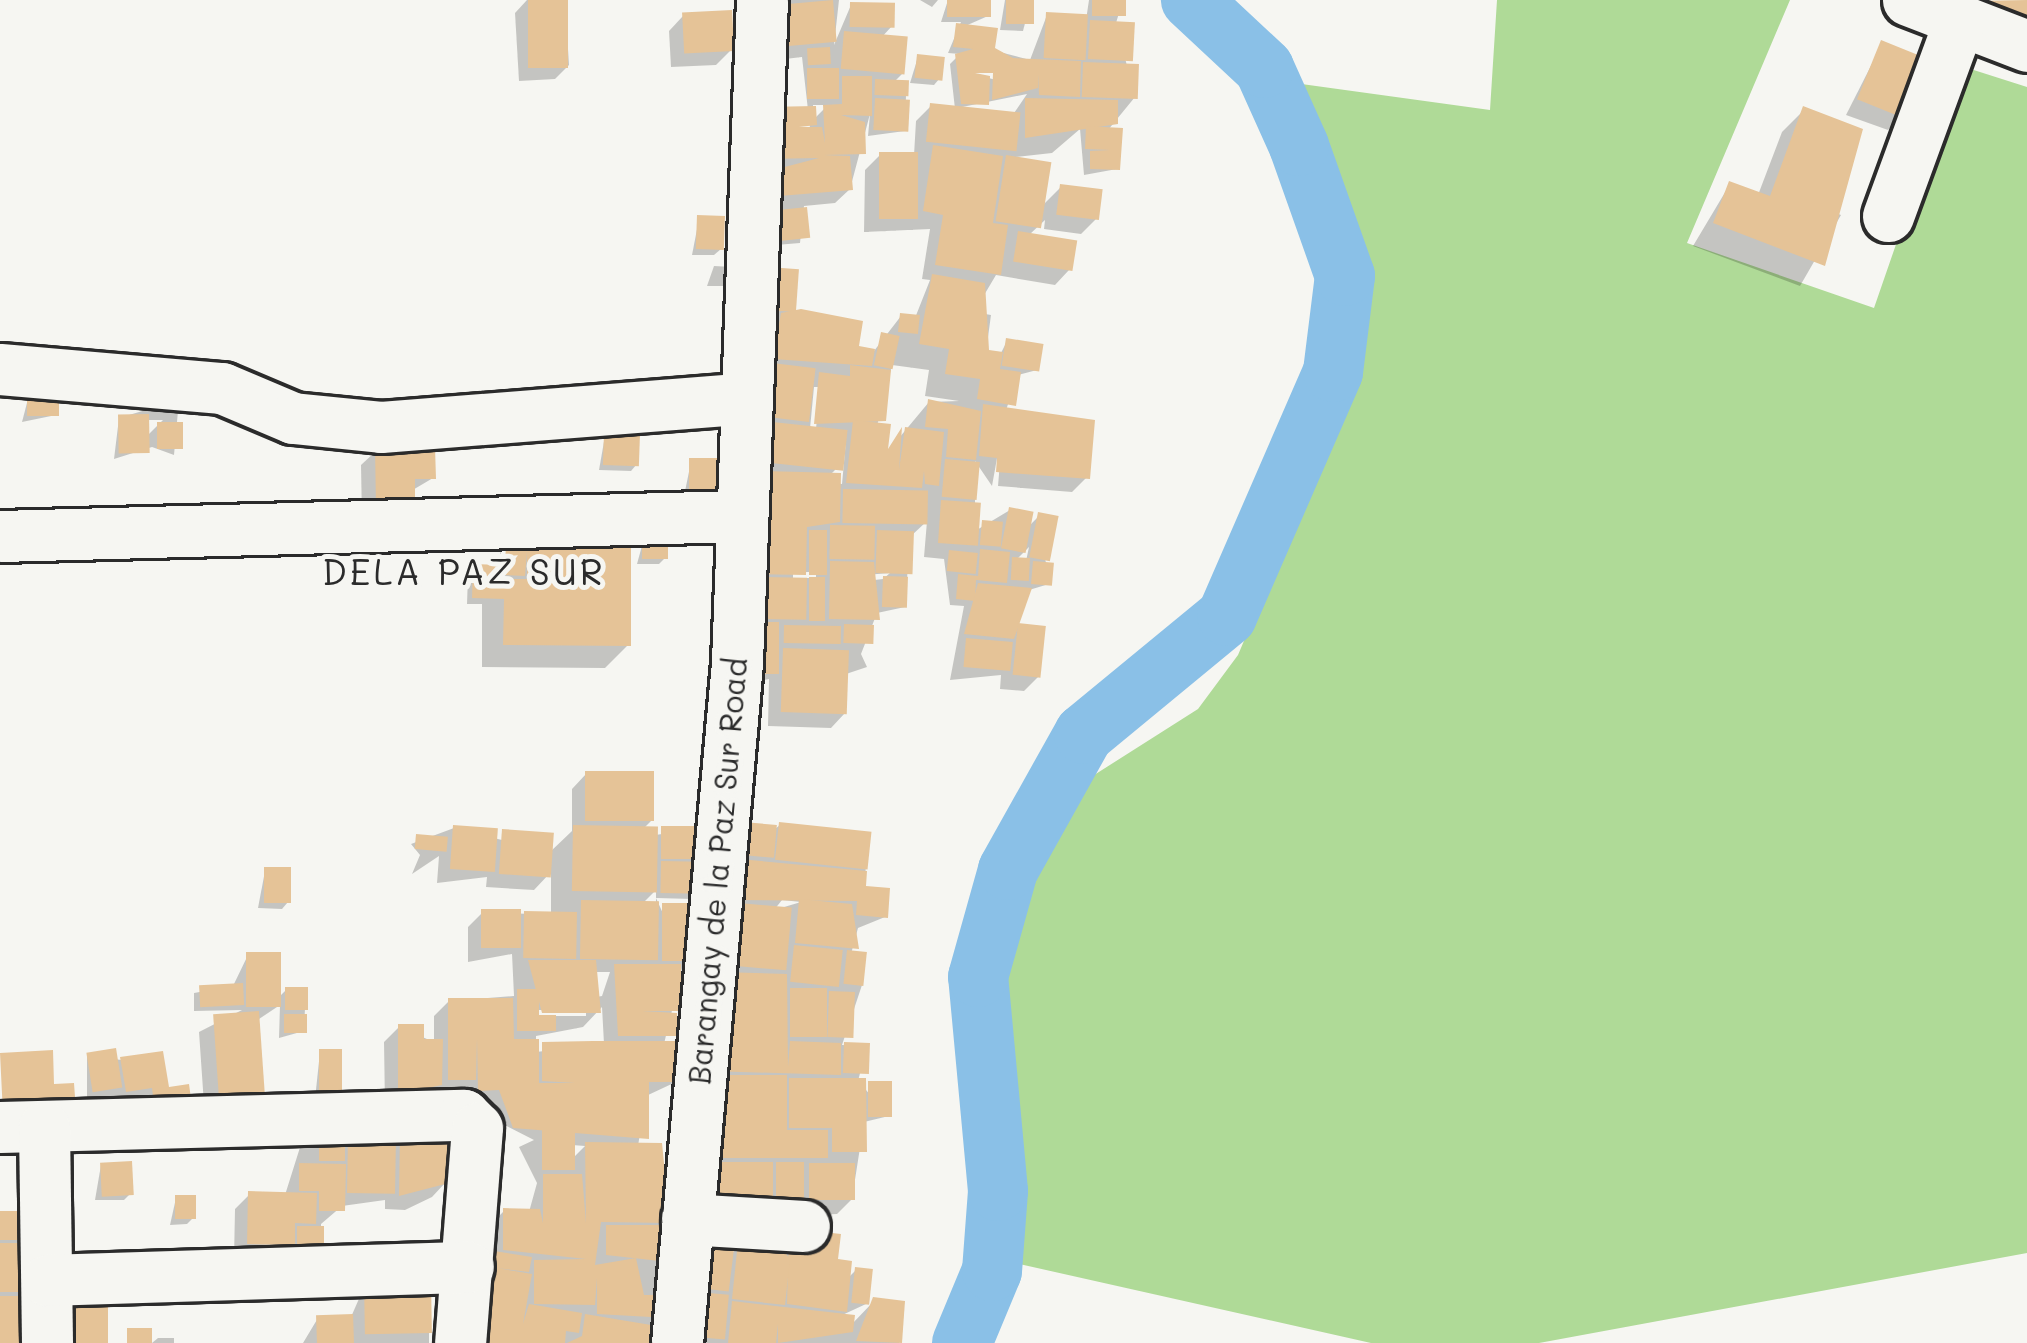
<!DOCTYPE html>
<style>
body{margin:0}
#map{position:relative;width:2027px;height:1343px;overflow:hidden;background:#f6f6f2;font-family:Mali,sans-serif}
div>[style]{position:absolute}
.green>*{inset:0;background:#afda97}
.shadow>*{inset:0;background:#0003}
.river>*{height:60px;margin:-30px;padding:0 30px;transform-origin:30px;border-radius:30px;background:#8ac0e7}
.building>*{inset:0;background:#e5c397;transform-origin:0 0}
.roads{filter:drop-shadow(3px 0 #2b2b2b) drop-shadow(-3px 0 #2b2b2b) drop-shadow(0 3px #2b2b2b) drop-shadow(0 -3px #2b2b2b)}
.minor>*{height:51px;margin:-25.5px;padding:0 25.5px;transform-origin:25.5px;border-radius:25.5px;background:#f6f6f2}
span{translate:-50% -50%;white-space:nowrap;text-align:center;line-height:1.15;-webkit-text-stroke:10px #f6f6f2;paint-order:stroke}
.street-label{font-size:30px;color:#2b2b2b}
.quarter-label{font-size:36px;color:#2b2b2b;letter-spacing:3px}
</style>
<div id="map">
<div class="green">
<div style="clip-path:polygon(1497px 0,1790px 0,1687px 243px,1874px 308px,1958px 65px,2027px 87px,2027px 1253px,1539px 1343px,1371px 1343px,1006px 1261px,999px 972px,1039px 857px,1091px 777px,1198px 709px,1238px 655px,1319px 463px,1364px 315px,1335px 196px,1287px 82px,1490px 110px)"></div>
</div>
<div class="shadow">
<div style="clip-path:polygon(527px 0,565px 0,569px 65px,555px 79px,519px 81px,515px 13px)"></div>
<div style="clip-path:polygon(evenodd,781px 0,839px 0,834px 45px,851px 5px,892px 26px,881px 38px,902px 74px,893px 83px,906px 95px,905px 131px,868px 136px,870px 114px,850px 189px,835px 203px,804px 206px,800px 243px,764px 246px,752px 172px,810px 128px,802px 57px,759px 62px,781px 0,813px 105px,828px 105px,814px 119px,813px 105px)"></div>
<div style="clip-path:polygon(920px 0,938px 0,932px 7px)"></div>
<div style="clip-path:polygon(evenodd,948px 0,988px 16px,963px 27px,992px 50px,1030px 60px,1047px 15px,1086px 20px,1089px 0,1123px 0,1116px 23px,1135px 97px,1108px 130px,1117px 169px,1084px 175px,1080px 129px,1052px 153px,1007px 158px,1041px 207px,1061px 187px,1096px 219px,1081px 234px,1044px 229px,1045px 220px,1029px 235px,1069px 270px,1055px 285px,996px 275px,974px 312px,991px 315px,986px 352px,1000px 355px,1007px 341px,1037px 370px,1018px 375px,1005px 413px,1087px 477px,1072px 492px,998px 486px,1003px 425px,992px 486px,975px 461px,975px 531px,1010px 510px,1029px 526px,1039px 516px,1049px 584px,1029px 590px,1016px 625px,1043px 628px,1039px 676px,1024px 691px,1000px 689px,1001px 675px,950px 680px,964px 606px,950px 605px,944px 559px,924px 557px,927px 521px,910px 537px,905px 607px,877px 613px,861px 654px,867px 667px,846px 674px,845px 713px,831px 728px,768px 726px,769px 679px,734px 687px,754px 285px,855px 348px,874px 351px,901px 316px,915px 318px,930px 280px,922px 279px,930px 229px,864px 232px,865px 170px,880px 155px,914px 155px,916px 121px,931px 106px,955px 109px,950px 64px,960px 54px,948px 53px,961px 22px,941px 22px,948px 0,996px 70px,996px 80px,967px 72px,996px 70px,948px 0,1027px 94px,1012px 116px,957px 108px,1027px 94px,948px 0,892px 365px,929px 370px,925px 396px,959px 401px,929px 402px,884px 456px,877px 426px,892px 365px,948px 0,814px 387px,820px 387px,815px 439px,809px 439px,814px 387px,948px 0,846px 440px,842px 484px,823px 482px,835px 470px,846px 440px,948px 0,1029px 547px,1026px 561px,1016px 560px,1029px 547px,948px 0,793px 572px,816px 572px,816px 578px,793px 578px,793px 572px,948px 0,890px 573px,883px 579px,866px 581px,865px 575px,890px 573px)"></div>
<div style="clip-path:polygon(1031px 0,1023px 31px,1000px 30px,1005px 0)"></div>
<div style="clip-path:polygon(683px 16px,731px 50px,716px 65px,671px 67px,669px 31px)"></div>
<div style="clip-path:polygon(1882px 44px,1903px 116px,1888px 130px,1846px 115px)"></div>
<div style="clip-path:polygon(918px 57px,940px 78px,934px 85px,910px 83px)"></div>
<div style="clip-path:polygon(1804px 110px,1829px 210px,1841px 215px,1800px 286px,1693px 246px,1730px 184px,1758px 195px,1782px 132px)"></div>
<div style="clip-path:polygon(699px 219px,721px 249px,714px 255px,692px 255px)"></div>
<div style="clip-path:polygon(714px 266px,733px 267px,726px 286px,707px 286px)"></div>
<div style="clip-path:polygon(28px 399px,56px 415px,22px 422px)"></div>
<div style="clip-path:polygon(evenodd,179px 400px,174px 455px,152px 447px,114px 459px,119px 418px,179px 400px,146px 420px,163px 420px,146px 437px,146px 420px)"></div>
<div style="clip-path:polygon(605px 436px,637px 464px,631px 471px,599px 470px)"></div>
<div style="clip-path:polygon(376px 451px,433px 478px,362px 520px,361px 465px)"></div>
<div style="clip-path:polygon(691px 462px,715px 489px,709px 496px,684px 496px)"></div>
<div style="clip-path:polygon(525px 542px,628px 645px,605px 668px,482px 667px,482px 604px,467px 604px,468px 574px,500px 568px,500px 548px,502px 565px)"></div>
<div style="clip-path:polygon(643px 542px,665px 558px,659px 564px,637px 564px)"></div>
<div style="clip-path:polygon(evenodd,586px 774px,652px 820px,643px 829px,655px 835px,698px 829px,692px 899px,656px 898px,684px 960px,664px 1044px,678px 1081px,646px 1096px,638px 1146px,659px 1146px,666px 1261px,659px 1324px,644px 1327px,657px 1343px,465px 1343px,489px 1226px,504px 1211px,529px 1212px,537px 1183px,519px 1147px,534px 1140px,434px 1089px,385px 1107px,384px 1042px,399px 1027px,434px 1042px,434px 1016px,449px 1001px,514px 996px,512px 954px,468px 962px,468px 927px,483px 912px,551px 915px,551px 872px,534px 890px,486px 887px,487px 877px,437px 883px,439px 856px,412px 874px,420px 855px,411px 844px,454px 828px,550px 852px,572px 831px,572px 789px,586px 774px,656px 890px,656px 904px,642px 904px,656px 890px,586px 774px,594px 972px,610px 972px,602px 996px,596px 997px,594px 972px,586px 774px,602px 1007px,604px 1044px,536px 1052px,536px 1036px,583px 1027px,602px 1007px,586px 774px,527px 1010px,586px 1010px,586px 1016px,527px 1016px,527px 1010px,586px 774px,572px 1145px,585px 1146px,572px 1159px,572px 1145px)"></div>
<div style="clip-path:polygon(evenodd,780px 825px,866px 867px,863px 889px,885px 917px,858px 928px,851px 954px,862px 985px,842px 1045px,867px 1046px,858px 1081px,889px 1116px,864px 1122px,852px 1199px,837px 1214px,704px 1220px,735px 861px,780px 825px,782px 900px,801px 902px,774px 910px,782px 900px)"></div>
<div style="clip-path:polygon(265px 871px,288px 902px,282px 909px,258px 908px)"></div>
<div style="clip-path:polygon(248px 955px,279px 997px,286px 990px,305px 1008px,304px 1031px,279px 1038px,280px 1005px,256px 1021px,263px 1102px,205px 1119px,199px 1032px,242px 1010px,194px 1011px,194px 993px,233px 986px)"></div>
<div style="clip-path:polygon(320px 1052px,333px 1098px,315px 1099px)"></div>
<div style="clip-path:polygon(87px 1056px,122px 1060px,189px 1104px,87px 1097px)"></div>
<div style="clip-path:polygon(401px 1137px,446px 1182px,432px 1197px,405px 1210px,385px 1209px,385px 1200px,342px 1206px,321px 1224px,321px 1246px,234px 1258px,235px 1209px,250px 1194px,285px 1195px,302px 1141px)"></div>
<div style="clip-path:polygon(101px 1165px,131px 1193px,124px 1200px,95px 1200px)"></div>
<div style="clip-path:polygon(176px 1198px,194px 1217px,187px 1224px,170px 1225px)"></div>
<div style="clip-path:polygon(0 1214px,20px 1239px,22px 1290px,0 1343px)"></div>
<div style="clip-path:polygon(739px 1245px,835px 1262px,848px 1278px,856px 1270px,866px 1304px,838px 1317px,851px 1325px,875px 1300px,902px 1321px,899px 1343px,680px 1343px,684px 1310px)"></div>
<div style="clip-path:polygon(365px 1285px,429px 1331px,429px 1343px,303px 1343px,318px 1318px,351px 1317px)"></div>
<div style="clip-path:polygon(158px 1338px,174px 1338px,174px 1343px,152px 1343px)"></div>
</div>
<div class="river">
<div style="left:962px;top:1343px;width:78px;rotate:-67.4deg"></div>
<div style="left:992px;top:1271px;width:80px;rotate:-85.7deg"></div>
<div style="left:998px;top:1191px;width:215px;rotate:-95.3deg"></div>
<div style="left:978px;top:977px;width:111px;rotate:-74.3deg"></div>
<div style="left:1008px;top:870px;width:156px;rotate:-60.8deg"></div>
<div style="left:1084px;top:734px;width:185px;rotate:-39.5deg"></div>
<div style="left:1227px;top:616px;width:266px;rotate:-66.5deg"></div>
<div style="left:1333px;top:372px;width:97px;rotate:-82.9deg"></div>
<div style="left:1345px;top:276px;width:138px;rotate:-109.5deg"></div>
<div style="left:1299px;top:146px;width:85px;rotate:-114.2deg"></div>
<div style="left:1264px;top:68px;width:100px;rotate:-137deg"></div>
</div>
<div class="building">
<div style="left:528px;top:0;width:40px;height:68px"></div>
<div style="left:833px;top:0;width:42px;height:65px;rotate:85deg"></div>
<div style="left:947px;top:0;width:44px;height:17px"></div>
<div style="left:1006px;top:0;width:28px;height:24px"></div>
<div style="left:1092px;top:0;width:34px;height:16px"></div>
<div style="clip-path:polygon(2027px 0,2027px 21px,1973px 1px)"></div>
<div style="left:850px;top:2px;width:45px;height:25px;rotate:1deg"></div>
<div style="left:732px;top:10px;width:41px;height:50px;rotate:87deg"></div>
<div style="left:1046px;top:12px;width:42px;height:46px;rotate:3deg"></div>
<div style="left:1090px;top:20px;width:45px;height:39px;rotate:3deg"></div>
<div style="clip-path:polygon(956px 23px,998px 28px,995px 48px,1013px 58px,1081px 61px,1080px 97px,1039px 95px,1038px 74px,1038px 88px,992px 100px,993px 73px,975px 73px,990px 76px,989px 105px,961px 104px,955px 54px,973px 49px,953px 47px)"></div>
<div style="left:844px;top:31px;width:64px;height:38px;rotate:5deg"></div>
<div style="left:1881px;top:40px;width:50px;height:64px;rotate:22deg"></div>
<div style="left:830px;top:47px;width:17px;height:23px;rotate:87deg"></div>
<div style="left:917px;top:54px;width:28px;height:24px;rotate:6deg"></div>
<div style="left:1083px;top:62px;width:56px;height:35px;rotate:2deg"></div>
<div style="left:839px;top:68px;width:31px;height:32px;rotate:90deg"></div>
<div style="clip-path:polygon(842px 76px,872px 76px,872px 116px,841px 115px,865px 122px,866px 154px,824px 155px,850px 156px,853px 190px,779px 196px,777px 169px,819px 158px,765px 159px,764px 107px,816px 106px,817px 125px,799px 127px,822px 127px,825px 143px,823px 105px,842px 104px)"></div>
<div style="left:875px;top:79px;width:34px;height:16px;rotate:2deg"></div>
<div style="left:875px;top:98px;width:35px;height:32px;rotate:3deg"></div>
<div style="clip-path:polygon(1025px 98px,1118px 100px,1118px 124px,1025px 138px)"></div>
<div style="left:930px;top:103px;width:91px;height:39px;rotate:6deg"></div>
<div style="clip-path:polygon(1803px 106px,1863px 129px,1825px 266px,1713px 223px,1729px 181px,1770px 196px)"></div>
<div style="clip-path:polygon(1086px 126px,1123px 128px,1120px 170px,1090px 169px,1090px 151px,1110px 150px,1085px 149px)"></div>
<div style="clip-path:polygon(933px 145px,1003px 156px,993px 223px,1008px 225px,1001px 275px,935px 265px,943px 215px,923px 211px)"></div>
<div style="left:879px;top:152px;width:39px;height:67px"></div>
<div style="left:1006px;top:155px;width:46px;height:67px;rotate:9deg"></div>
<div style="left:1060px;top:184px;width:43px;height:31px;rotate:7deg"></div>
<div style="left:807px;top:207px;width:31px;height:40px;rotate:84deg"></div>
<div style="left:697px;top:215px;width:28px;height:34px;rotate:2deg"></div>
<div style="left:1018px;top:231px;width:60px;height:31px;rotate:9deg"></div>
<div style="left:768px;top:267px;width:31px;height:43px;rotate:4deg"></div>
<div style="clip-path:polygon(932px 274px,985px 283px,989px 350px,1003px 352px,1000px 369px,1021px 372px,1016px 406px,977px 399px,980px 379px,945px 374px,949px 349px,919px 344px)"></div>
<div style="clip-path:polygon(801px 309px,863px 321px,859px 346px,875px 349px,872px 366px,773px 359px,781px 313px)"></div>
<div style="left:900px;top:313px;width:20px;height:19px;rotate:6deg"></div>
<div style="left:881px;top:332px;width:19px;height:34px;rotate:12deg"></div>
<div style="left:1006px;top:338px;width:38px;height:28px;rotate:9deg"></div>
<div style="left:764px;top:362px;width:52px;height:54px;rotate:7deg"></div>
<div style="clip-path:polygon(850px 365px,891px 370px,886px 421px,814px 424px,819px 372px,850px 376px)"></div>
<div style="left:27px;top:396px;width:32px;height:20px"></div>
<div style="clip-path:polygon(928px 399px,981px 411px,976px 460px,946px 457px,948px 429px,925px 427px)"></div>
<div style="clip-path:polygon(983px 404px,1095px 420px,1090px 479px,996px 472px,997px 458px,979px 456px)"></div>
<div style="left:149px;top:414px;width:39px;height:31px;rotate:89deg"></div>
<div style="clip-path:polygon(853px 420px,891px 424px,888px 449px,902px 427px,899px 470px,905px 427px,944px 432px,939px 486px,925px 484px,924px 471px,922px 488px,846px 483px)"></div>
<div style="left:763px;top:421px;width:85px;height:41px;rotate:6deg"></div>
<div style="left:157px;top:422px;width:26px;height:27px"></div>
<div style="left:604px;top:433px;width:36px;height:32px;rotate:2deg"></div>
<div style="clip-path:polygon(435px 447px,436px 479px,415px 479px,415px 506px,376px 507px,375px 448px)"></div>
<div style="left:718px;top:458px;width:33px;height:29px;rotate:90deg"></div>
<div style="left:945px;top:459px;width:35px;height:38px;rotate:5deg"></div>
<div style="clip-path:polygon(760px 471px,841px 473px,840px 522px,807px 527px,806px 575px,755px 574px)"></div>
<div style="left:843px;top:489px;width:85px;height:34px;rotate:1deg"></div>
<div style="left:941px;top:500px;width:40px;height:43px;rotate:4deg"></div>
<div style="left:1009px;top:507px;width:25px;height:42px;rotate:11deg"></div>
<div style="left:1038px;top:512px;width:21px;height:46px;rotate:11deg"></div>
<div style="left:982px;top:520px;width:21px;height:25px;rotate:5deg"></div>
<div style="left:830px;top:525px;width:45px;height:34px;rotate:1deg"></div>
<div style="left:809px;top:530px;width:18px;height:45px"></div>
<div style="left:877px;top:530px;width:37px;height:43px;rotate:2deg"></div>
<div style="clip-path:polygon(631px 537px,631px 646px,503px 645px,504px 599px,472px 598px,473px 564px,502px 565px,502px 579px,527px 579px,527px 552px,525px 576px,505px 575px,506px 539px)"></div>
<div style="left:642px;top:539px;width:26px;height:20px"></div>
<div style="clip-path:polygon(980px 549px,1010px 552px,1007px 583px,976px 580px,975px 601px,956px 599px,958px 574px,978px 576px)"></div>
<div style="left:949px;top:550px;width:29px;height:21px;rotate:6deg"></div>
<div style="left:1012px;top:557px;width:18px;height:23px;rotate:3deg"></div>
<div style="clip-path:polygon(830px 561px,874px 562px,880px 620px,829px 619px)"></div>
<div style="left:1033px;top:561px;width:21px;height:23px;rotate:5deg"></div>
<div style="left:883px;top:576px;width:25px;height:31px;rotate:2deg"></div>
<div style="left:758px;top:577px;width:49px;height:42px;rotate:1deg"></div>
<div style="left:809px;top:577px;width:16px;height:44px"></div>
<div style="clip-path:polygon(978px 583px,1032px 588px,1014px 639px,964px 634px)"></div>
<div style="left:748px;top:622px;width:31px;height:52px"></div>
<div style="left:1018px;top:623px;width:28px;height:52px;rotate:6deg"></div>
<div style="left:844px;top:624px;width:30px;height:19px;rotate:2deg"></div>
<div style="left:784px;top:625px;width:57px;height:18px;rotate:1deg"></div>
<div style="left:966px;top:638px;width:47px;height:29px;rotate:5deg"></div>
<div style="left:783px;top:648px;width:66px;height:64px;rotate:2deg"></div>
<div style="left:585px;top:771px;width:69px;height:50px"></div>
<div style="left:743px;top:822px;width:34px;height:33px;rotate:5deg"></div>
<div style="left:779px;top:822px;width:93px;height:38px;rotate:6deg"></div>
<div style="left:453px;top:825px;width:45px;height:44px;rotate:4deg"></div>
<div style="left:573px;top:825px;width:85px;height:66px;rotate:1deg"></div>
<div style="left:661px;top:826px;width:40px;height:33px"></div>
<div style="left:502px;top:829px;width:52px;height:45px;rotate:4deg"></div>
<div style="left:416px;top:834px;width:32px;height:15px;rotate:5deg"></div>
<div style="clip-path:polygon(739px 859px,867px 871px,866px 886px,890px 888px,888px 918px,856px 915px,857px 901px,735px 900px)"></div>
<div style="left:661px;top:861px;width:40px;height:32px;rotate:1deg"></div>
<div style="left:291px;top:867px;width:36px;height:27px;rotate:90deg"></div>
<div style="clip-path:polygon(799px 899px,852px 904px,859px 949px,795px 943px)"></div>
<div style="left:581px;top:900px;width:78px;height:59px;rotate:1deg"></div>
<div style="left:728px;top:902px;width:64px;height:63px;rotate:5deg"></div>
<div style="left:662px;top:903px;width:25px;height:58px"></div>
<div style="left:481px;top:909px;width:40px;height:39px"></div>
<div style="left:524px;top:911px;width:53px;height:47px;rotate:1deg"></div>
<div style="left:794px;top:945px;width:49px;height:37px;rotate:6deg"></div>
<div style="left:847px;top:950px;width:20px;height:34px;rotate:6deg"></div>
<div style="left:246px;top:952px;width:35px;height:55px"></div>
<div style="clip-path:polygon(528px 960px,596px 960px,601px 1013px,542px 1013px)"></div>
<div style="clip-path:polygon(614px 964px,681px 964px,681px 1011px,642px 1011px,677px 1013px,677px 1036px,618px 1036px)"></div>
<div style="clip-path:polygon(721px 972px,787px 974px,788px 1067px,790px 1041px,841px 1043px,841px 1075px,710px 1071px)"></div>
<div style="left:243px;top:983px;width:22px;height:44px;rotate:87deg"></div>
<div style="left:285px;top:987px;width:23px;height:23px"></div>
<div style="left:790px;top:988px;width:37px;height:49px"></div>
<div style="clip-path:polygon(517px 989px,539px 989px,539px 1015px,556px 1015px,556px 1031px,517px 1031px)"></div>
<div style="left:829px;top:991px;width:26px;height:46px;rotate:2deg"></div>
<div style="clip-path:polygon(448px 998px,513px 998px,514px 1039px,539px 1039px,539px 1083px,575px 1083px,542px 1081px,542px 1042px,593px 1041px,681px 1041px,681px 1082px,649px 1082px,649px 1139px,513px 1128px,499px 1090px,478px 1091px,477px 1039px,476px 1080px,448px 1080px)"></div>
<div style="left:259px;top:1011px;width:92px;height:46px;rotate:86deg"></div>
<div style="left:284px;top:1014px;width:23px;height:19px"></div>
<div style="clip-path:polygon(398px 1024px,424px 1024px,424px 1039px,443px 1039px,442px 1085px,398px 1094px)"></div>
<div style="left:844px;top:1042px;width:26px;height:31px;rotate:2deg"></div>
<div style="left:116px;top:1048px;width:40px;height:30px;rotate:81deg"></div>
<div style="left:319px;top:1049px;width:23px;height:44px"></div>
<div style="clip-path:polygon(53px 1050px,54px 1084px,74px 1083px,76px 1111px,3px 1114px,0 1053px)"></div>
<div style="clip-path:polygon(163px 1051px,169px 1087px,189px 1084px,192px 1106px,155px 1111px,152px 1088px,126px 1092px,120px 1057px)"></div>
<div style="clip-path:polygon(711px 1075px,787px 1075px,787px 1130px,828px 1130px,828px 1158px,711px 1158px)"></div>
<div style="clip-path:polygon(789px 1078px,866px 1078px,867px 1152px,832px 1152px,832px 1128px,789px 1128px)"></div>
<div style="left:868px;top:1081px;width:24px;height:36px"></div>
<div style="left:542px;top:1128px;width:33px;height:42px"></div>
<div style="left:319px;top:1133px;width:26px;height:28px"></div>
<div style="clip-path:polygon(400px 1134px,450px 1135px,449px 1183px,399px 1196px)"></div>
<div style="left:348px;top:1135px;width:48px;height:58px;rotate:1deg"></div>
<div style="clip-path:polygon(585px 1142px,662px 1143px,670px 1223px,601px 1222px,595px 1265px,636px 1258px,644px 1295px,669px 1295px,669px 1318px,597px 1314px,597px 1278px,595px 1305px,534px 1304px,534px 1260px,586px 1259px,503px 1250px,503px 1208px,540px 1209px,543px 1223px,543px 1174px,582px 1174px,586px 1223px)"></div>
<div style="left:132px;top:1161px;width:34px;height:32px;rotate:87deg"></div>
<div style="left:718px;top:1162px;width:55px;height:44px"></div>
<div style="left:776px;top:1162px;width:28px;height:56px"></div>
<div style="clip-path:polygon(299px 1163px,346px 1164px,345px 1211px,319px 1211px,319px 1191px,299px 1191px)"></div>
<div style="left:809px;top:1163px;width:46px;height:37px"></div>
<div style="clip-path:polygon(248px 1191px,317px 1193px,316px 1224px,295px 1223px,295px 1245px,247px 1244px)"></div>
<div style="left:175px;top:1195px;width:21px;height:24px"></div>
<div style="left:0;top:1211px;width:22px;height:29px"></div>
<div style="clip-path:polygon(606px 1225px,669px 1225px,669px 1262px,606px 1255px)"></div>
<div style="left:297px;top:1226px;width:27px;height:21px"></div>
<div style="clip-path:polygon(789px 1228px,841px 1234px,838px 1259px,852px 1261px,847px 1312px,787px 1304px)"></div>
<div style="left:711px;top:1239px;width:24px;height:50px;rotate:7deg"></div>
<div style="clip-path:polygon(738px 1242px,780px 1246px,790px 1259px,785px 1305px,732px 1299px)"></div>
<div style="left:0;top:1243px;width:24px;height:49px"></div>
<div style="clip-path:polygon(488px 1250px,532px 1257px,529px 1272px,497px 1268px,532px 1274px,523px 1324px,529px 1304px,582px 1313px,579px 1333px,566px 1331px,565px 1343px,468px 1343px)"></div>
<div style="left:855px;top:1267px;width:18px;height:36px;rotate:6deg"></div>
<div style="left:431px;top:1281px;width:52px;height:67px;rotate:89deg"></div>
<div style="left:56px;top:1283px;width:52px;height:60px"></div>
<div style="left:697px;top:1292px;width:32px;height:45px;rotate:5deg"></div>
<div style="left:0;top:1296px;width:25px;height:47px"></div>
<div style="clip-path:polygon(873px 1297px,905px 1301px,902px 1343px,856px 1341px)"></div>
<div style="clip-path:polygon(732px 1301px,855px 1315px,853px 1332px,778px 1343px,778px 1324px,776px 1343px,728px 1343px)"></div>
<div style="left:353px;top:1314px;width:29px;height:37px;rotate:88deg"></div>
<div style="clip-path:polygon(585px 1314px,663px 1327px,660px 1343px,567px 1343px,582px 1336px)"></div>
<div style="left:127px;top:1328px;width:25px;height:15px"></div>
</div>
<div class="roads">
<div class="minor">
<div style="left:1908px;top:0;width:128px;rotate:21.1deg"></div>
<div style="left:1888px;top:216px;width:210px;rotate:-69.9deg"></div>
<div style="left:0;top:369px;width:223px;rotate:4.9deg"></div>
<div style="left:222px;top:388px;width:77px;rotate:22.9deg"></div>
<div style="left:293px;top:418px;width:88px;rotate:5.8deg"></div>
<div style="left:381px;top:427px;width:367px;rotate:-4.5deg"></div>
<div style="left:0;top:536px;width:740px;rotate:-1.55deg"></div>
<div style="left:0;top:1127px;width:464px;rotate:-1.5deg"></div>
<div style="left:464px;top:1115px;width:18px;rotate:45deg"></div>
<div style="left:477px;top:1128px;width:216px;rotate:94.5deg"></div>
<div style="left:44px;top:1127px;width:216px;rotate:89.2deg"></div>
<div style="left:687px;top:1219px;width:117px;rotate:3.4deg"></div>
<div style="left:47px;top:1280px;width:421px;rotate:-1.8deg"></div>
<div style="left:677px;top:1343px;width:684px;rotate:-84.96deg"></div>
<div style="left:737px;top:662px;width:662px;rotate:-87.84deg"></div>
</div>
</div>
<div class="street-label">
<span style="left:717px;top:871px;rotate:-85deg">Barangay de la Paz Sur Road</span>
</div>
<div class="quarter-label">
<span style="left:464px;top:571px">DELA PAZ SUR</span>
</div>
</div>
